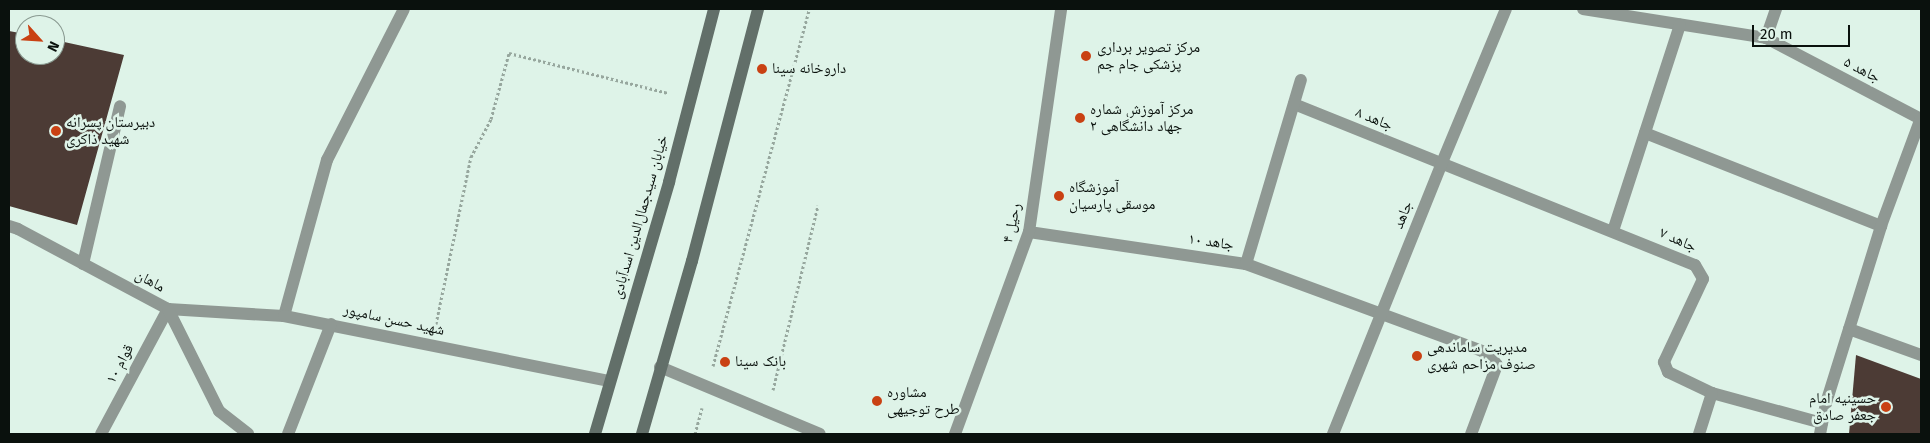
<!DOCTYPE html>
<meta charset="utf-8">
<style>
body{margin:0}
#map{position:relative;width:1930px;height:443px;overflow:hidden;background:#def3e8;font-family:"Fira Sans","Noto Naskh Arabic",sans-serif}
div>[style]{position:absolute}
.building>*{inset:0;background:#4c3b35}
.path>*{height:3px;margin-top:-1.5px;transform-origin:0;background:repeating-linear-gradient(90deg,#97a79e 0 2.5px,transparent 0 5px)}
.minor>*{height:12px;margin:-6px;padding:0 6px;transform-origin:6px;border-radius:6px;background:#8f9893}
.tertiary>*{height:12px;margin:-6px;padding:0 6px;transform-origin:6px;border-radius:6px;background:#8f9893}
.secondary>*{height:12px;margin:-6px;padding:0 6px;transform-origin:6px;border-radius:6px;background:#626f69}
.dots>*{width:14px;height:14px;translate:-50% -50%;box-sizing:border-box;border:2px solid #def3e8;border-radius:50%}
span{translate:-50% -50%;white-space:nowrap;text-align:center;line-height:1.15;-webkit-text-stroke:5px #def3e8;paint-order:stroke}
.poi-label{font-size:15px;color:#0a110d}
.left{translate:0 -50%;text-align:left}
.right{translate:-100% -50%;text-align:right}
.street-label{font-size:15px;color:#0a110d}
.frame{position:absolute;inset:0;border:10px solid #0a110d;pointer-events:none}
.north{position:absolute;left:15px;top:15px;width:50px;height:50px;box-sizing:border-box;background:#def3e8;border:1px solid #899990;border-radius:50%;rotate:116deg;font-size:14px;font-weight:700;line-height:20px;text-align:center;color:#0a110d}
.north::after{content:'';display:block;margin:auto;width:18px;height:22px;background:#c94113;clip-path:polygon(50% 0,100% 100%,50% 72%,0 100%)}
.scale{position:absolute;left:1752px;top:25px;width:98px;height:22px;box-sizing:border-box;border:2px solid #0a110d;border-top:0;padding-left:6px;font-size:15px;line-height:18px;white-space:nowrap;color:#0a110d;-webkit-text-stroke:4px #def3e8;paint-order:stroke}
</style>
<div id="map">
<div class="building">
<div style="clip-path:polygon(9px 31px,25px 34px,25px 55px,55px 55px,55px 40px,124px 55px,77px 225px,9px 206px)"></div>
<div style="clip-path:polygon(1856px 355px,1921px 379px,1921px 434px,1849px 434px)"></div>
</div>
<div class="path">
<div style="left:436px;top:324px;width:171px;rotate:-78.2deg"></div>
<div style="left:471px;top:157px;width:43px;rotate:-62.2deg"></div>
<div style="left:491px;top:119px;width:68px;rotate:-74.7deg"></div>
<div style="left:509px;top:53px;width:164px;rotate:14.1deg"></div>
<div style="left:713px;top:366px;width:370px;rotate:-74.9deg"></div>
<div style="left:773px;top:390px;width:190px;rotate:-76.3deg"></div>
<div style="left:695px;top:434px;width:27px;rotate:-75deg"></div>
</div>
<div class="minor">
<div style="left:1583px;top:9px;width:185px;rotate:9deg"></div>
<div style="left:1766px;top:38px;width:175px;rotate:27.6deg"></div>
<div style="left:1766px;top:38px;width:31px;rotate:-71deg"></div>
<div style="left:1294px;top:104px;width:432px;rotate:21.9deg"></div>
<div style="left:1695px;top:265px;width:16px;rotate:60deg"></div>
<div style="left:1703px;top:279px;width:92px;rotate:115.2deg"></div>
<div style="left:1664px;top:362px;width:11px;rotate:68deg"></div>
<div style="left:1668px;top:372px;width:49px;rotate:25.5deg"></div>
<div style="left:1712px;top:393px;width:114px;rotate:15.3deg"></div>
<div style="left:1645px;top:133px;width:254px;rotate:21.5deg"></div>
<div style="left:1613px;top:231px;width:217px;rotate:-72deg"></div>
<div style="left:1029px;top:232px;width:219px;rotate:8.4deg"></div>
<div style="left:1246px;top:264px;width:252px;rotate:20.2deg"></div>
<div style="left:1482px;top:351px;width:8px;rotate:30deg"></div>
<div style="left:1489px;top:355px;width:13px;rotate:51deg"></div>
<div style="left:1497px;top:365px;width:74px;rotate:110.6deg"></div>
<div style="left:83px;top:264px;width:162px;rotate:-76.8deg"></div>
<div style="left:1246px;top:264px;width:192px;rotate:-73.4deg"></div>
<div style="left:284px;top:316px;width:162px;rotate:-74.6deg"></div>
<div style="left:327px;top:160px;width:169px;rotate:-63deg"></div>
<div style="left:1849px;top:329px;width:77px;rotate:19.9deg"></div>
<div style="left:101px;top:434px;width:142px;rotate:-61.8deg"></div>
<div style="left:168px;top:309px;width:116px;rotate:3.5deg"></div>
<div style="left:284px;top:316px;width:332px;rotate:11.3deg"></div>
<div style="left:288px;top:434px;width:118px;rotate:-68.6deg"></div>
<div style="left:955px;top:434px;width:215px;rotate:-69.9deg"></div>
<div style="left:1029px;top:232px;width:225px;rotate:-81.8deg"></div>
<div style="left:1699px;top:434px;width:43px;rotate:-72.4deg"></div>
<div style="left:1820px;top:434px;width:32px;rotate:-79deg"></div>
<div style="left:1826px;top:403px;width:185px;rotate:-72.7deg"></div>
<div style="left:1881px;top:226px;width:115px;rotate:-69.7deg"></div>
</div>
<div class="tertiary">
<div style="left:9px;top:226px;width:9px;rotate:18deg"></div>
<div style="left:18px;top:229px;width:170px;rotate:28.1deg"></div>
<div style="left:168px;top:309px;width:114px;rotate:63.4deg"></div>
<div style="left:219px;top:411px;width:37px;rotate:38deg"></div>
<div style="left:660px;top:367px;width:173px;rotate:22.7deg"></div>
<div style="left:1333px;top:434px;width:290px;rotate:-68.1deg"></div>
<div style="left:1441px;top:165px;width:169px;rotate:-67.4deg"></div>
</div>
<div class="secondary">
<div style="left:595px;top:434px;width:263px;rotate:-73.6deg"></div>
<div style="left:669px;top:182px;width:179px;rotate:-75.4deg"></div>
<div style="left:642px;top:434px;width:180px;rotate:-73.9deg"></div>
<div style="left:692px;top:261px;width:260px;rotate:-75.3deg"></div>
</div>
<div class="dots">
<div style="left:1086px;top:56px;background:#c94113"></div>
<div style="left:762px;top:69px;background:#c94113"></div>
<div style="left:1080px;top:118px;background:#c94113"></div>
<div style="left:56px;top:131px;background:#c94113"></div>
<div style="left:1059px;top:196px;background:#c94113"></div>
<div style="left:1417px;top:356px;background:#c94113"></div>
<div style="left:725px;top:362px;background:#c94113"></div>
<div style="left:877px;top:401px;background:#c94113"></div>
<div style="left:1886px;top:407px;background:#c94113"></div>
</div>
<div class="poi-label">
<span class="left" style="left:1097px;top:56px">مرکز تصویر برداری<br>پزشکی جام جم</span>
<span class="left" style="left:772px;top:69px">داروخانه سینا</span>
<span class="left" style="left:1090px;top:118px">مرکز آموزش شماره<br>۲ جهاد دانشگاهی</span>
<span class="left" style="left:66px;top:131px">دبیرستان پسرانه<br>شهید ذاکری</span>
<span class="left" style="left:1069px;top:196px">آموزشگاه<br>موسقی پارسیان</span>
<span class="left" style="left:1427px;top:356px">مدیریت ساماندهی<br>صنوف مزاحم شهری</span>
<span class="left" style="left:735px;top:362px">بانک سینا</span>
<span class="left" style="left:887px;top:401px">مشاوره<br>طرح توجیهی</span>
<span class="right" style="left:1876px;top:407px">حسینیه امام<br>جعفر صادق</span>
</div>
<div class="street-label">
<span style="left:1862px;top:70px;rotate:27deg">جاهد ۵</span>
<span style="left:1374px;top:119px;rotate:22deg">جاهد ۸</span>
<span style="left:1403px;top:215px;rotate:-68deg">جاهد</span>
<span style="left:640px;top:217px;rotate:-74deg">خیابان سیدجمال‌الدین اسدآبادی</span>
<span style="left:1012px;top:223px;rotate:-77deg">رحیل ۴</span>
<span style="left:1678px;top:240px;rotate:24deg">جاهد ۷</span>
<span style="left:1211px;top:242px;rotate:8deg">جاهد ۱۰</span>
<span style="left:150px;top:281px;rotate:28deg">ماهان</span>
<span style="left:394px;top:320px;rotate:12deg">شهید حسن سامپور</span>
<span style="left:120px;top:364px;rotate:-62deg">قوام ۱۰</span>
</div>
<div class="frame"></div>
<div class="north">N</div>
<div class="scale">20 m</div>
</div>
